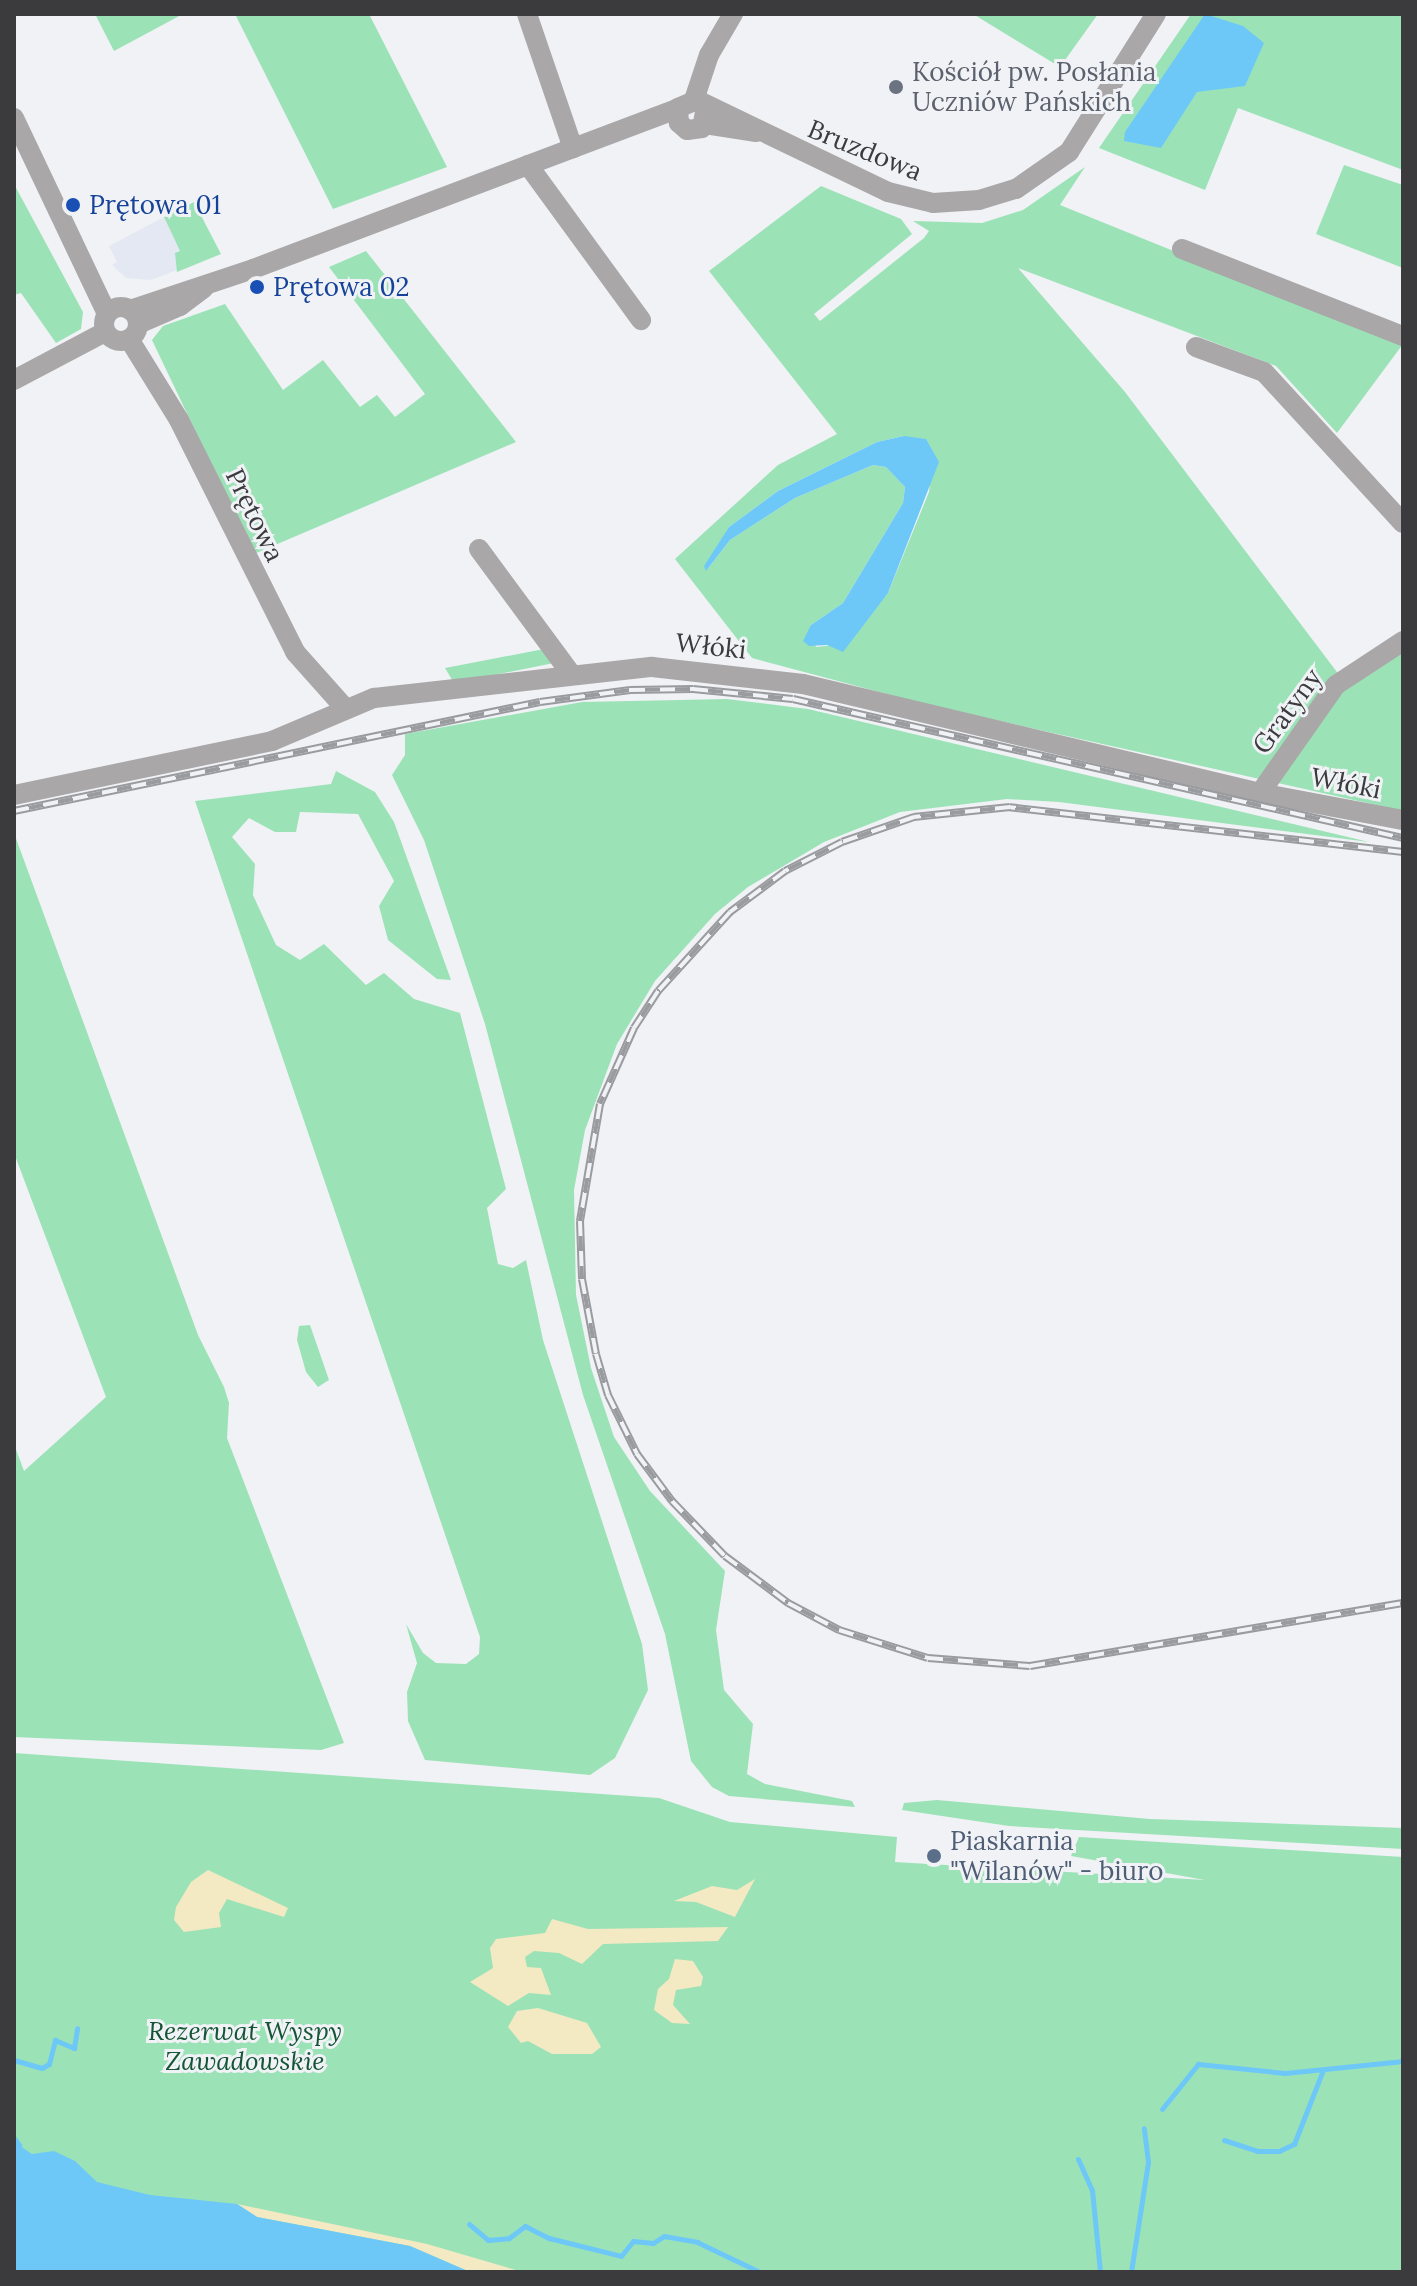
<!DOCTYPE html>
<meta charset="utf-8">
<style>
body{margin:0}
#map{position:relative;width:1417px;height:2286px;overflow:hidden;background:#f0f2f6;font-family:Lora,serif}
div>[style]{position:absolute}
.built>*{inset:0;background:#e3e8f3}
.green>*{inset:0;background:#9ce2b7}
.sand>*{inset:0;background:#f3e9c3}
.water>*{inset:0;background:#6dc8f8}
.stream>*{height:5px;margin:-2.5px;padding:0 2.5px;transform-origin:2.5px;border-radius:2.5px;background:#6dc8f8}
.minor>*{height:20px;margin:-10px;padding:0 10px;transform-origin:10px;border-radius:10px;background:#a9a7a7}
.minor>.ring{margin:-10px;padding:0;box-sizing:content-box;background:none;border:20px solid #a9a7a7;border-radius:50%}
.rail>*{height:8px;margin-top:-4px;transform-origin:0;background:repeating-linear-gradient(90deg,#f0f2f6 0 15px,#9a9b9e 0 30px);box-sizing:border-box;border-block:2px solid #9a9b9e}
.dots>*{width:22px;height:22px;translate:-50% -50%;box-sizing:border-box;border:4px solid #f0f2f6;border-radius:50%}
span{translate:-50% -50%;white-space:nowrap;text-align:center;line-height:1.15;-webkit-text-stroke:6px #f0f2f6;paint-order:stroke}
.worship-label{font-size:26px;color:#5b616d}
.left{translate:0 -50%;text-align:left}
.street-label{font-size:26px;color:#3b3b3d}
.transit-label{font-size:26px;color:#164399}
.service-label{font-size:26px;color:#4e5e75}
.park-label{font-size:26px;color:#135535;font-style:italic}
.frame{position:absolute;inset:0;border:16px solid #3b3b3d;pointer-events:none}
</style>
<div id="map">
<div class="built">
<div style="clip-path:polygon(164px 217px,180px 251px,177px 270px,151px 280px,126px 278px,112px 265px,117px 262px,109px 246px)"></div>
</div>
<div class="green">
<div style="clip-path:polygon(95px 14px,183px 14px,114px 51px)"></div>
<div style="clip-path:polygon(235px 14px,369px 14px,447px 167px,333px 209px)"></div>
<div style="clip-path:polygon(973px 14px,1098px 14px,1060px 67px)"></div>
<div style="clip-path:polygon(1191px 14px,1403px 14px,1403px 170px,1238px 108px,1205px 190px,1099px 148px)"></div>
<div style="clip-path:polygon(1344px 165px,1403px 185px,1403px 268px,1316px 234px)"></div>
<div style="clip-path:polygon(evenodd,1085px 167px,1060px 205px,1403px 344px,1337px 433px,1276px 366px,1018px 268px,1125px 392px,1346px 684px,1403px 648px,1403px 811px,928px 705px,752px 658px,675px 559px,778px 465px,837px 434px,709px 271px,821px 186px,901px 219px,912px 234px,814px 314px,820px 321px,924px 238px,929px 231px,913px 221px,982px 223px,1023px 210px,1085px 167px,904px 436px,930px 483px,929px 492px,888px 593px,844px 644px,816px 647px,811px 625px,843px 603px,903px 503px,905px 487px,886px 467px,873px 465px,795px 498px,730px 540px,706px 571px,729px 527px,778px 491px,877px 442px,904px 436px)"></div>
<div style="clip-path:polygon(14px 184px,83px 312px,81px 329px,56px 343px,21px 293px,14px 295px)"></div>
<div style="clip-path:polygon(194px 202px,221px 254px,177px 272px,175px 253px,180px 251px,164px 217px)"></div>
<div style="clip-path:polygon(366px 251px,516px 442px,254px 554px,152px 340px,163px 326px,225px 304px,283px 390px,323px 360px,360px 407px,377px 395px,395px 417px,425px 394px,329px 267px)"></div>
<div style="clip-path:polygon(544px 649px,554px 663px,454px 683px,445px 668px)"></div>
<div style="clip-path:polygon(727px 699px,808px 709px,1369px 842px,1059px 802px,1007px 799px,900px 812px,824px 842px,748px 887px,715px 914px,655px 981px,617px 1044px,585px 1130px,574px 1190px,576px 1295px,591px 1368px,614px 1437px,650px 1491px,725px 1571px,716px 1630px,724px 1690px,753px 1724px,747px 1774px,765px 1784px,852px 1801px,855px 1807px,729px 1796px,712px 1787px,691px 1761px,665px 1634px,583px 1395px,485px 1024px,424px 840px,392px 775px,405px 755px,405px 734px,582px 702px)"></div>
<div style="clip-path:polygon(336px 771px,375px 792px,394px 822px,451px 980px,437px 979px,388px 940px,379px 906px,394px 881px,358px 814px,300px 812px,296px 832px,275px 832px,249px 818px,232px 837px,255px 864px,253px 895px,276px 945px,300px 960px,324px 944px,366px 985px,384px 973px,414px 999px,460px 1013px,506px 1189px,487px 1208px,498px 1264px,513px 1268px,526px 1260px,543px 1340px,642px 1644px,648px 1690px,615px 1758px,590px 1775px,425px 1760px,408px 1721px,407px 1692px,417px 1663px,406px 1624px,423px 1653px,436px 1663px,466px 1664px,479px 1654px,480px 1637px,195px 801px,331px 784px)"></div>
<div style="clip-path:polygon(14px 833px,198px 1335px,224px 1387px,229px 1403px,227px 1438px,344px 1743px,321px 1750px,14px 1737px,14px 1444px,24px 1471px,106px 1397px,14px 1153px)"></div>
<div style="clip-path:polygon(310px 1325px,329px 1380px,318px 1387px,306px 1372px,297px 1340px,299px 1326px)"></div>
<div style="clip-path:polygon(14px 1753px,659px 1798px,730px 1822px,897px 1837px,895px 1862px,1205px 1880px,1071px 1856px,1079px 1837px,1403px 1857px,1403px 2272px,14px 2272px)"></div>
<div style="clip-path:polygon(937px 1800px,1150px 1819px,1403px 1828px,1403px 1849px,1009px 1826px,902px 1810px,904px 1803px)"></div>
</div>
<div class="sand">
<div style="clip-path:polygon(208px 1870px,288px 1908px,284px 1917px,227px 1899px,219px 1913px,221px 1927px,184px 1932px,174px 1920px,176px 1907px,191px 1882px)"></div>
<div style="clip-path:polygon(755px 1879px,735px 1917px,696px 1902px,674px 1901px,712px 1886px,737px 1890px)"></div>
<div style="clip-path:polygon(552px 1919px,588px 1929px,728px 1927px,718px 1941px,603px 1944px,582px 1964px,559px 1953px,534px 1951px,525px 1957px,527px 1967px,541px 1968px,551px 1995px,529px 1993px,508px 2006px,470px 1982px,493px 1968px,490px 1948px,496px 1939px,545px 1933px)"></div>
<div style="clip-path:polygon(675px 1959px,693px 1961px,703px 1977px,701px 1986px,676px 1990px,673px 2005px,690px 2024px,672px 2023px,654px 2010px,658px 1989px,669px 1979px)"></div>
<div style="clip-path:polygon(538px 2008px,587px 2023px,601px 2047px,592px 2054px,552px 2054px,528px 2041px,521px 2043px,508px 2027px,517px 2011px)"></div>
<div style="clip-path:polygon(237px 2204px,427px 2244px,523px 2272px,470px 2272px,410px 2246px,257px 2217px)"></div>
</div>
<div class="water">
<div style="clip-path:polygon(1205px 14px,1243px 26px,1264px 43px,1245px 86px,1197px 92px,1161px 148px,1124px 141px,1125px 132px)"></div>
<div style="clip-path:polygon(904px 436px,926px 439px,939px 462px,888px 593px,843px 652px,827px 645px,809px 646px,803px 641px,811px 625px,843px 603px,903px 503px,905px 487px,886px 467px,873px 465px,795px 498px,730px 540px,706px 571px,704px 566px,729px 527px,778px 491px,877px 442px)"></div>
<div style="clip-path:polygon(14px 2142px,32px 2154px,54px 2151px,75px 2161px,97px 2182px,150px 2195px,237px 2204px,257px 2217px,410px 2246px,470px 2272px,14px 2272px)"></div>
</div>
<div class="stream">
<div style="left:14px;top:2060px;width:29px;rotate:16deg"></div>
<div style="left:42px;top:2068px;width:8px;rotate:-30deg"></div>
<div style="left:49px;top:2064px;width:25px;rotate:-76deg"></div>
<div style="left:55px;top:2040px;width:21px;rotate:23deg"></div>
<div style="left:74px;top:2048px;width:20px;rotate:-81deg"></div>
<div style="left:1162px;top:2109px;width:58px;rotate:-51.3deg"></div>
<div style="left:1198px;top:2064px;width:87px;rotate:5.9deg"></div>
<div style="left:1285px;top:2073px;width:119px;rotate:-5.8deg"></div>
<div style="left:14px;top:2138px;width:9px;rotate:54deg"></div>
<div style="left:1224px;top:2140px;width:35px;rotate:18deg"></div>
<div style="left:1257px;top:2151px;width:22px"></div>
<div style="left:1279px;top:2151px;width:17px;rotate:-25deg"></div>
<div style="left:1294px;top:2144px;width:79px;rotate:-68.6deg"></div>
<div style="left:1078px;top:2159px;width:34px;rotate:66deg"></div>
<div style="left:1092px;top:2190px;width:82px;rotate:84.4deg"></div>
<div style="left:469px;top:2224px;width:25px;rotate:40deg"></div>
<div style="left:488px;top:2240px;width:21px;rotate:-5deg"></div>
<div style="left:509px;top:2238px;width:20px;rotate:-37deg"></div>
<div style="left:525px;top:2226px;width:27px;rotate:27deg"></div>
<div style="left:549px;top:2238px;width:74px;rotate:14deg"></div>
<div style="left:621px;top:2256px;width:19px;rotate:-51deg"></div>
<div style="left:633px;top:2241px;width:20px;rotate:6deg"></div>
<div style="left:653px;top:2243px;width:13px;rotate:-32deg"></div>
<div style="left:664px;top:2236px;width:34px;rotate:10deg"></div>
<div style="left:697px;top:2242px;width:70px;rotate:25.5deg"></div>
<div style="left:1131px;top:2272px;width:111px;rotate:-81.2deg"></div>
<div style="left:1148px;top:2162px;width:34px;rotate:-97deg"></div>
</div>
<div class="minor">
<div style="left:527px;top:14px;width:142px;rotate:71.1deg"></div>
<div style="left:694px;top:100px;width:47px;rotate:-71.6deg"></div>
<div style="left:709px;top:55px;width:48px;rotate:-59.7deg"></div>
<div style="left:706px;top:107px;width:21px;rotate:101deg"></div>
<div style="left:702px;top:128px;width:15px;rotate:172deg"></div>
<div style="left:687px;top:130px;width:11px;rotate:-139deg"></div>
<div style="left:679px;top:123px;width:15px;rotate:-94deg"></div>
<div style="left:678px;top:108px;width:21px;rotate:-23deg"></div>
<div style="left:697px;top:100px;width:212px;rotate:25.7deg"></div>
<div style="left:888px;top:192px;width:46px;rotate:13.7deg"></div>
<div style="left:933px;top:203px;width:46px;rotate:-3.7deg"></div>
<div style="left:979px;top:200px;width:39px;rotate:-17deg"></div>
<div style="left:1016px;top:189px;width:65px;rotate:-34.9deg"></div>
<div style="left:1069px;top:152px;width:163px;rotate:-57.8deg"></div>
<div style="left:14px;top:118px;width:217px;rotate:64.6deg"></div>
<div style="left:705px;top:124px;width:52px;rotate:8.9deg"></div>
<div style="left:528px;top:165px;width:192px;rotate:53.9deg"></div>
<div style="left:1182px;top:249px;width:238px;rotate:21.5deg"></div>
<div class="ring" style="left:104px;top:307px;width:14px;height:14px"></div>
<div style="left:130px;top:310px;width:130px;rotate:-18.4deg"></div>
<div style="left:253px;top:269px;width:454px;rotate:-20.7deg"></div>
<div style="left:138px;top:324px;width:46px;rotate:-23.2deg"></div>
<div style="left:180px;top:306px;width:30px;rotate:-37deg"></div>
<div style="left:129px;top:339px;width:95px;rotate:58.3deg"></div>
<div style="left:179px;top:420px;width:259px;rotate:63.4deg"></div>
<div style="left:295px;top:652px;width:74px;rotate:48.3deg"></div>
<div style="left:1196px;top:347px;width:72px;rotate:20.2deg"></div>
<div style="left:1264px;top:372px;width:205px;rotate:47.4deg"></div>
<div style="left:14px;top:380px;width:103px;rotate:-27.8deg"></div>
<div style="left:479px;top:549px;width:155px;rotate:53.6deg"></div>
<div style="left:1260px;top:793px;width:132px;rotate:-54.9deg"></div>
<div style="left:1336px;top:685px;width:80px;rotate:-33.3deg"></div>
<div style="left:14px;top:795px;width:264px;rotate:-11.8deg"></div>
<div style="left:272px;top:741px;width:111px;rotate:-22.9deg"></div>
<div style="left:374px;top:698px;width:280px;rotate:-6.4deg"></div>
<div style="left:652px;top:667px;width:152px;rotate:6.4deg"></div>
<div style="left:803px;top:684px;width:470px;rotate:13.4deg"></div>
<div style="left:1260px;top:793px;width:146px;rotate:10.7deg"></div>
</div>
<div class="rail">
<div style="left:14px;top:811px;width:537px;rotate:-11.71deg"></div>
<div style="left:540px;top:702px;width:91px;rotate:-7.6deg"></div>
<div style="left:630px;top:690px;width:63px;rotate:-0.9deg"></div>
<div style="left:693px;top:689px;width:100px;rotate:5.7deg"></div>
<div style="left:793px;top:699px;width:626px;rotate:12.84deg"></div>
<div style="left:1403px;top:852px;width:396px;rotate:-173.5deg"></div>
<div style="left:1010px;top:807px;width:97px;rotate:174.1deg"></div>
<div style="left:914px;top:817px;width:76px;rotate:160.9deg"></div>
<div style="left:842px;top:842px;width:64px;rotate:153deg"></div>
<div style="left:785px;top:871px;width:69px;rotate:143.3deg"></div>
<div style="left:730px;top:912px;width:107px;rotate:132.3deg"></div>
<div style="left:658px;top:991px;width:44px;rotate:123deg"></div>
<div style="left:634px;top:1028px;width:83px;rotate:114.1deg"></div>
<div style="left:600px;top:1104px;width:119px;rotate:99.7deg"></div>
<div style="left:580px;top:1221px;width:58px;rotate:88deg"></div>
<div style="left:582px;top:1279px;width:76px;rotate:79.4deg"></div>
<div style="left:596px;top:1354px;width:43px;rotate:73.7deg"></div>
<div style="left:608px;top:1395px;width:66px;rotate:63.8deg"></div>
<div style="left:637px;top:1454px;width:59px;rotate:53.3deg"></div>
<div style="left:672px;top:1501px;width:76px;rotate:46.1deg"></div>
<div style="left:725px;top:1556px;width:79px;rotate:36.7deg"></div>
<div style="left:788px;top:1603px;width:58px;rotate:27.9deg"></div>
<div style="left:839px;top:1630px;width:93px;rotate:17.5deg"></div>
<div style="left:928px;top:1658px;width:102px;rotate:4.5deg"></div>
<div style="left:1030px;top:1666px;width:378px;rotate:-9.6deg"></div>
</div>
<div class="dots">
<div style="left:896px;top:87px;background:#6b7280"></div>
<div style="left:73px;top:205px;background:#1a4fb4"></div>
<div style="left:257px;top:287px;background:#1a4fb4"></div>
<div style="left:934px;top:1856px;background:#5c6f8a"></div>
</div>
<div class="worship-label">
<span class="left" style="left:912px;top:87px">Kościół pw. Posłania<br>Uczniów Pańskich</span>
</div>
<div class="street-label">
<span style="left:865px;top:150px;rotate:22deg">Bruzdowa</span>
<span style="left:255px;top:515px;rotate:64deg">Prętowa</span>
<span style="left:711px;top:646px;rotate:6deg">Włóki</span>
<span style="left:1287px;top:711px;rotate:-54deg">Gratyny</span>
<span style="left:1346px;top:783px;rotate:11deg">Włóki</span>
</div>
<div class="transit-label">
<span class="left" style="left:89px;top:205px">Prętowa 01</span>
<span class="left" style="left:273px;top:287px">Prętowa 02</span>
</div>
<div class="service-label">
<span class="left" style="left:950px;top:1856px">Piaskarnia<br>"Wilanów" - biuro</span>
</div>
<div class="park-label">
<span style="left:245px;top:2046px">Rezerwat Wyspy<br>Zawadowskie</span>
</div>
<div class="frame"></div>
</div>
